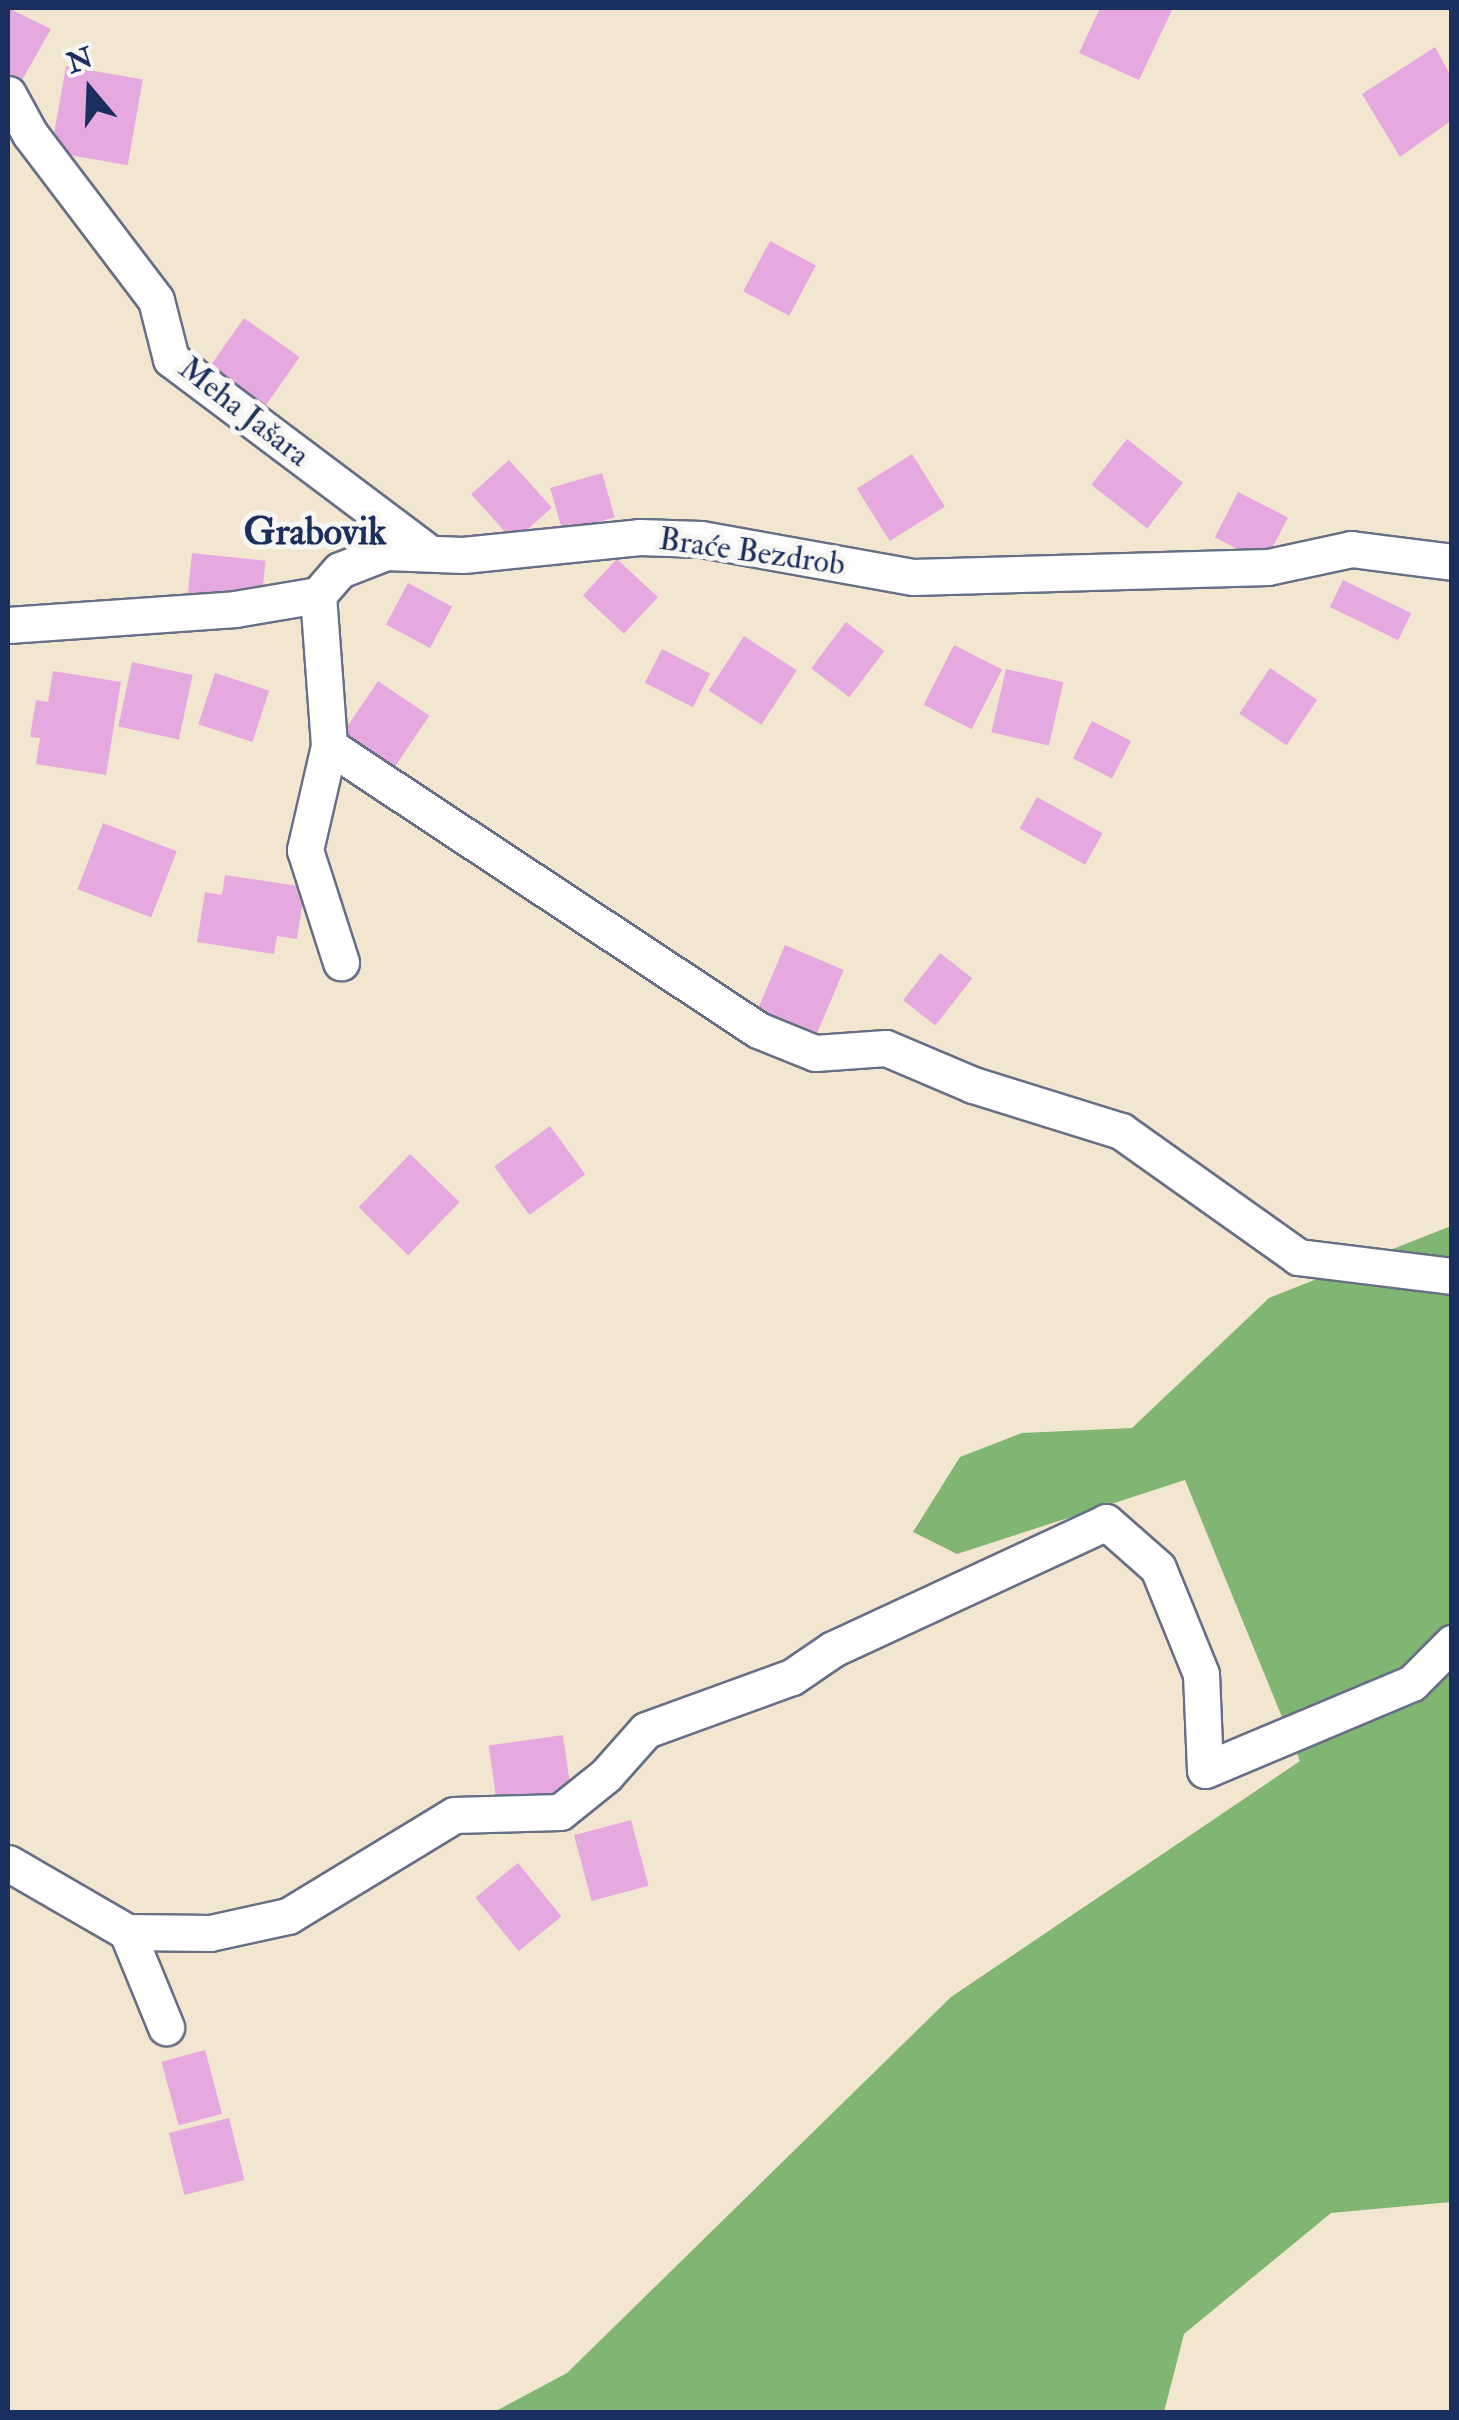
<!DOCTYPE html>
<meta charset="utf-8">
<style>
body{margin:0}
#map{position:relative;width:1459px;height:2420px;overflow:hidden;background:#f3e6d1;font-family:"IM FELL Double Pica",serif}
div>[style]{position:absolute}
.forest>*{inset:0;background:#81b672}
.building>*{inset:0;background:#e6a9df;transform-origin:0 0}
.roads{filter:drop-shadow(2px 0 #676f86) drop-shadow(-2px 0 #676f86) drop-shadow(0 2px #676f86) drop-shadow(0 -2px #676f86)}
.minor>*{height:35px;margin:-17.5px;padding:0 17.5px;transform-origin:17.5px;border-radius:17.5px;background:#fff}
span{translate:-50% -50%;white-space:nowrap;text-align:center;line-height:1.15;-webkit-text-stroke:10px #f6f6f2;paint-order:stroke}
.street-label{font-size:32px;color:#1b2f5e}
.quarter-label{font-size:38px;color:#1b2f5e;font-weight:700}
.frame{position:absolute;inset:0;border:10px solid #1b2f5e;pointer-events:none}
.north{position:absolute;left:40px;top:40px;width:100px;height:100px;-webkit-text-stroke:8px #f6f6f2;paint-order:stroke;rotate:341deg;font-size:28px;font-weight:700;line-height:40px;text-align:center;color:#1b2f5e}
.north::after{content:'';display:block;margin:auto;width:35px;height:45px;background:#1b2f5e;clip-path:polygon(50% 0,100% 100%,50% 72%,0 100%)}
</style>
<div id="map">
<div class="forest">
<div style="clip-path:polygon(1451px 1226px,1451px 2202px,1331px 2213px,1184px 2334px,1164px 2412px,494px 2412px,567px 2373px,951px 1997px,1300px 1761px,1185px 1480px,957px 1554px,913px 1532px,960px 1457px,1022px 1433px,1132px 1428px,1269px 1298px)"></div>
</div>
<div class="building">
<div style="clip-path:polygon(8px 8px,51px 29px,21px 82px,8px 74px)"></div>
<div style="clip-path:polygon(1100px 8px,1173px 8px,1139px 80px,1079px 53px)"></div>
<div style="clip-path:polygon(1435px 47px,1452px 78px,1452px 120px,1400px 157px,1362px 94px)"></div>
<div style="left:66px;top:66px;width:78px;height:87px;rotate:10deg"></div>
<div style="left:770px;top:241px;width:52px;height:57px;rotate:28deg"></div>
<div style="left:244px;top:318px;width:68px;height:64px;rotate:35deg"></div>
<div style="left:1127px;top:439px;width:71px;height:58px;rotate:38deg"></div>
<div style="left:912px;top:454px;width:62px;height:65px;rotate:58deg"></div>
<div style="left:509px;top:460px;width:64px;height:51px;rotate:48deg"></div>
<div style="left:602px;top:473px;width:46px;height:54px;rotate:74deg"></div>
<div style="left:1238px;top:492px;width:56px;height:51px;rotate:27deg"></div>
<div style="left:192px;top:553px;width:74px;height:40px;rotate:6deg"></div>
<div style="left:617px;top:559px;width:56px;height:50px;rotate:43deg"></div>
<div style="left:1343px;top:580px;width:76px;height:30px;rotate:26deg"></div>
<div style="left:408px;top:583px;width:50px;height:47px;rotate:28deg"></div>
<div style="left:846px;top:622px;width:48px;height:58px;rotate:37deg"></div>
<div style="left:744px;top:636px;width:63px;height:65px;rotate:33deg"></div>
<div style="left:954px;top:645px;width:54px;height:67px;rotate:27deg"></div>
<div style="left:662px;top:649px;width:54px;height:38px;rotate:27deg"></div>
<div style="left:132px;top:662px;width:62px;height:66px;rotate:12deg"></div>
<div style="left:1270px;top:668px;width:57px;height:55px;rotate:34deg"></div>
<div style="left:1006px;top:669px;width:59px;height:65px;rotate:13deg"></div>
<div style="clip-path:polygon(53px 671px,121px 682px,106px 775px,36px 764px,40px 738px,30px 737px,36px 700px,48px 702px)"></div>
<div style="left:215px;top:673px;width:57px;height:54px;rotate:18deg"></div>
<div style="left:378px;top:681px;width:62px;height:71px;rotate:34deg"></div>
<div style="left:1092px;top:721px;width:44px;height:42px;rotate:27deg"></div>
<div style="left:1037px;top:797px;width:75px;height:36px;rotate:29deg"></div>
<div style="left:103px;top:823px;width:79px;height:71px;rotate:21deg"></div>
<div style="clip-path:polygon(225px 875px,305px 887px,297px 939px,277px 936px,274px 954px,197px 942px,205px 892px,222px 895px)"></div>
<div style="left:785px;top:945px;width:64px;height:74px;rotate:23deg"></div>
<div style="left:940px;top:953px;width:41px;height:60px;rotate:38deg"></div>
<div style="left:550px;top:1126px;width:60px;height:69px;rotate:54deg"></div>
<div style="left:410px;top:1154px;width:69px;height:74px;rotate:44deg"></div>
<div style="left:563px;top:1735px;width:58px;height:75px;rotate:82deg"></div>
<div style="left:631px;top:1820px;width:68px;height:59px;rotate:75deg"></div>
<div style="left:518px;top:1863px;width:69px;height:55px;rotate:51deg"></div>
<div style="left:205px;top:2050px;width:66px;height:45px;rotate:75deg"></div>
<div style="left:229px;top:2118px;width:64px;height:62px;rotate:76deg"></div>
</div>
<div class="roads">
<div class="minor">
<div style="left:8px;top:94px;width:46px;rotate:61.2deg"></div>
<div style="left:30px;top:134px;width:208px;rotate:52.8deg"></div>
<div style="left:156px;top:300px;width:61px;rotate:75.7deg"></div>
<div style="left:171px;top:359px;width:315px;rotate:36.9deg"></div>
<div style="left:318px;top:595px;width:151px;rotate:85.8deg"></div>
<div style="left:329px;top:746px;width:107px;rotate:103deg"></div>
<div style="left:305px;top:850px;width:118px;rotate:72.2deg"></div>
<div style="left:8px;top:625px;width:228px;rotate:-4deg"></div>
<div style="left:235px;top:609px;width:84px;rotate:-9.6deg"></div>
<div style="left:318px;top:595px;width:33px;rotate:-49deg"></div>
<div style="left:340px;top:570px;width:49px;rotate:-21.4deg"></div>
<div style="left:386px;top:552px;width:77px;rotate:2.2deg"></div>
<div style="left:463px;top:555px;width:177px;rotate:-5.8deg"></div>
<div style="left:639px;top:537px;width:62px;rotate:1.8deg"></div>
<div style="left:701px;top:539px;width:215px;rotate:10.2deg"></div>
<div style="left:913px;top:577px;width:355px;rotate:-1.6deg"></div>
<div style="left:1268px;top:567px;width:85px;rotate:-12.2deg"></div>
<div style="left:1351px;top:549px;width:102px;rotate:7.3deg"></div>
<div style="left:329px;top:746px;width:514px;rotate:33.5deg"></div>
<div style="left:758px;top:1030px;width:61px;rotate:22deg"></div>
<div style="left:815px;top:1053px;width:71px;rotate:-4deg"></div>
<div style="left:886px;top:1048px;width:95px;rotate:23deg"></div>
<div style="left:973px;top:1085px;width:155px;rotate:17.3deg"></div>
<div style="left:1121px;top:1131px;width:217px;rotate:35.4deg"></div>
<div style="left:1298px;top:1257px;width:155px;rotate:7deg"></div>
<div style="left:8px;top:1863px;width:138px;rotate:30.1deg"></div>
<div style="left:127px;top:1932px;width:83px;rotate:0.7deg"></div>
<div style="left:210px;top:1933px;width:80px;rotate:-12.3deg"></div>
<div style="left:288px;top:1916px;width:194px;rotate:-31.3deg"></div>
<div style="left:454px;top:1815px;width:106px;rotate:-1.6deg"></div>
<div style="left:560px;top:1812px;width:59px;rotate:-38.8deg"></div>
<div style="left:606px;top:1775px;width:60px;rotate:-48.4deg"></div>
<div style="left:646px;top:1730px;width:155px;rotate:-20deg"></div>
<div style="left:792px;top:1677px;width:50px;rotate:-34.3deg"></div>
<div style="left:833px;top:1649px;width:301px;rotate:-24.9deg"></div>
<div style="left:1106px;top:1522px;width:69px;rotate:41.5deg"></div>
<div style="left:1158px;top:1568px;width:114px;rotate:67.9deg"></div>
<div style="left:1201px;top:1674px;width:96px;rotate:87.6deg"></div>
<div style="left:1205px;top:1770px;width:225px;rotate:-22.8deg"></div>
<div style="left:1412px;top:1683px;width:57px;rotate:-45deg"></div>
<div style="left:127px;top:1932px;width:103px;rotate:67.7deg"></div>
</div>
</div>
<div class="street-label">
<span style="left:244px;top:412px;rotate:38deg">Meha Jašara</span>
<span style="left:752px;top:552px;rotate:8deg">Braće Bezdrob</span>
</div>
<div class="quarter-label">
<span style="left:315px;top:533px">Grabovik</span>
</div>
<div class="frame"></div>
<div class="north">N</div>
</div>
